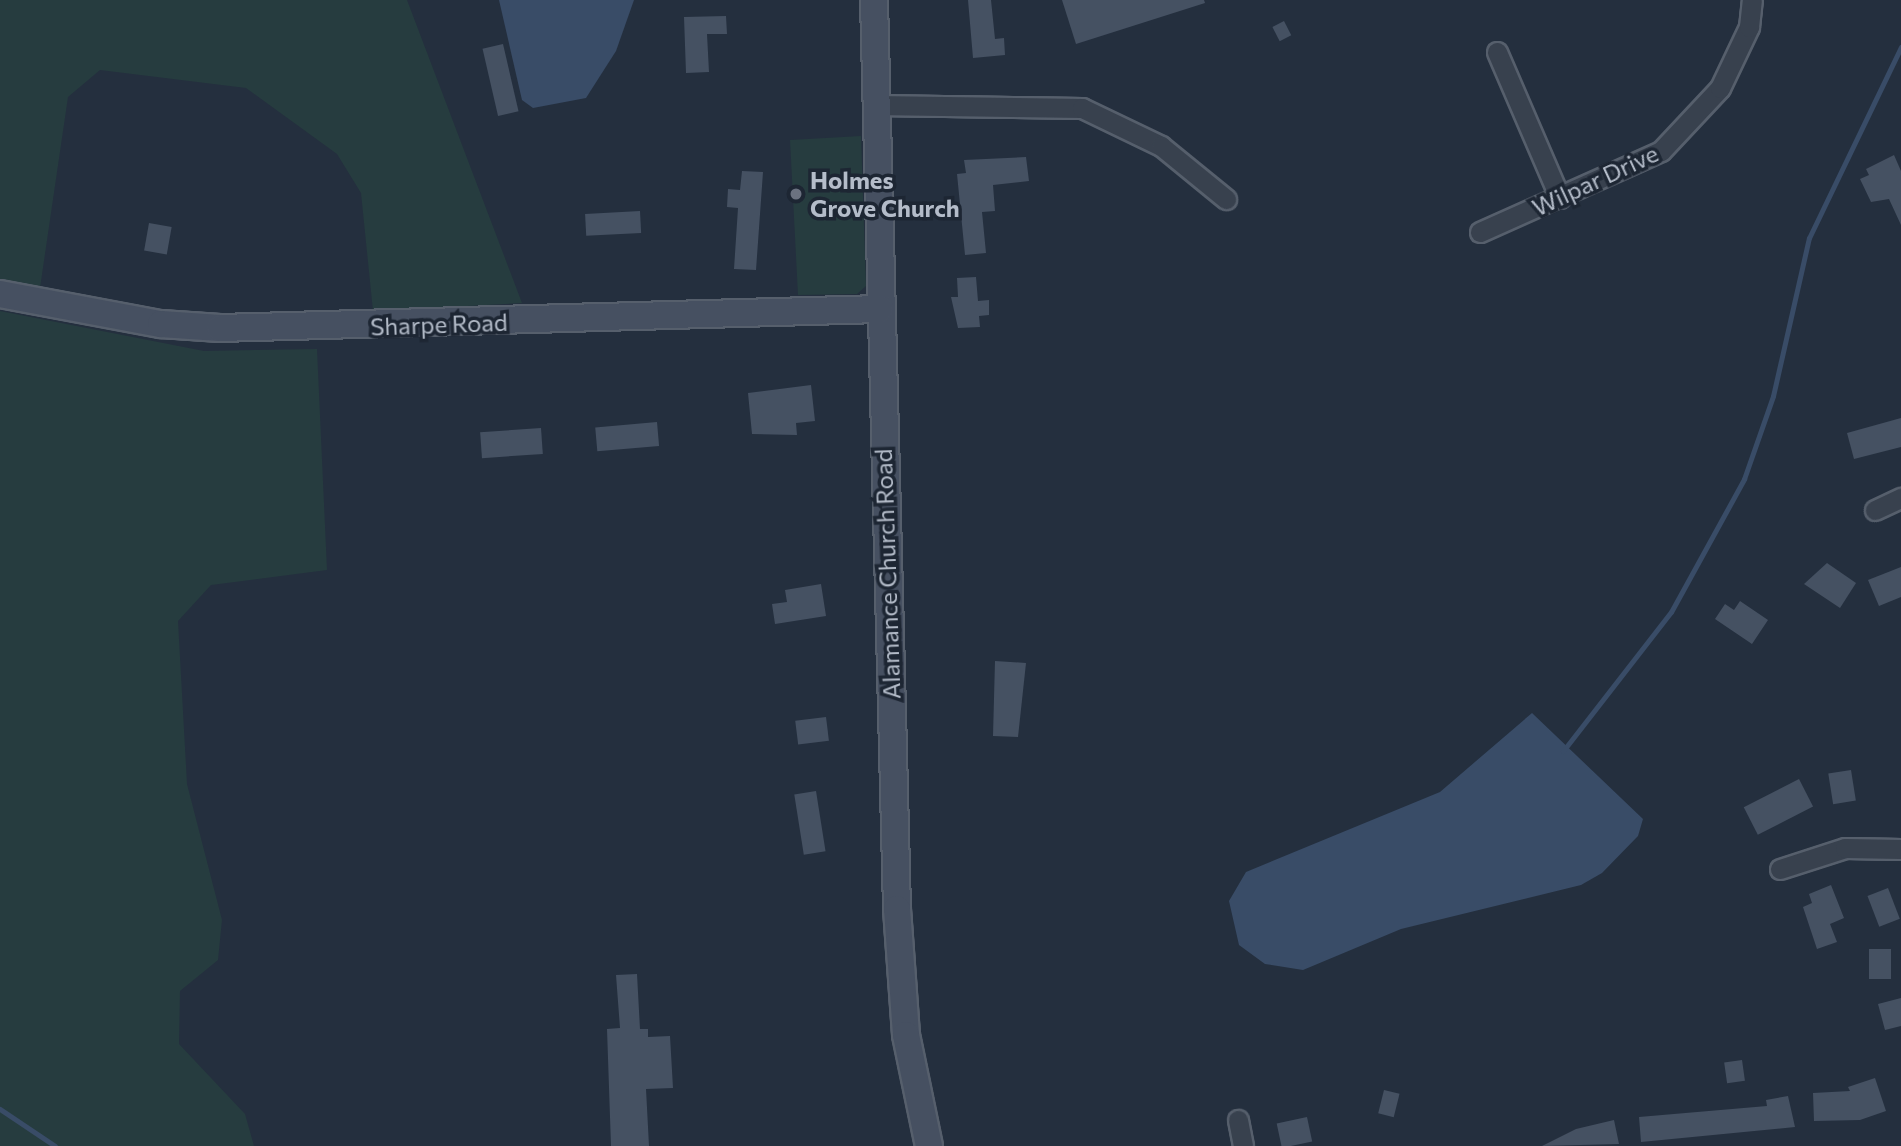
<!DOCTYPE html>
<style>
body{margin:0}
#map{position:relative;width:1901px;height:1146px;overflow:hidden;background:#242f3e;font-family:Commissioner,sans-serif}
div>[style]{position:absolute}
.green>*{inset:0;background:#263c3f}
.water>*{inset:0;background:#394c67}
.stream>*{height:5px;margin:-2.5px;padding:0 2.5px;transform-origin:2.5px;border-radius:2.5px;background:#394c67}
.building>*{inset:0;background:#455162;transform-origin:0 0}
.roads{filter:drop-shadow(2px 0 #565f6c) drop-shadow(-2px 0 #565f6c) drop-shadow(0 2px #565f6c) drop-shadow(0 -2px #565f6c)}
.street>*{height:19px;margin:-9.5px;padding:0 9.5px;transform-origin:9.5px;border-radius:9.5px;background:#38414e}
.secondary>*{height:26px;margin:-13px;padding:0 13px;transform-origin:13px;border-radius:13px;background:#465061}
.dots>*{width:19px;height:19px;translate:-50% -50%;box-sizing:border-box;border:4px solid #1d2633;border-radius:50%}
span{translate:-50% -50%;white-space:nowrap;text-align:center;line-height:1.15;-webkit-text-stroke:7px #1d2633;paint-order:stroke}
.poi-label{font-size:24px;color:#b4bcc9;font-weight:700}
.left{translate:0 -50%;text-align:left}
.street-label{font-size:24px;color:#b4bcc9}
</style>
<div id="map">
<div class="green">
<div style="clip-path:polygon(0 0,407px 0,522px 303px,373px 311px,361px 193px,337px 154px,246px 88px,100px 70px,68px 97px,40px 288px,0 280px)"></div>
<div style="clip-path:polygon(861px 136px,866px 286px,857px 294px,798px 295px,790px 140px)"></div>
<div style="clip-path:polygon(0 311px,204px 351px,317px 349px,327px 570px,211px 585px,178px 621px,187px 784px,222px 920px,218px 960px,180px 991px,179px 1044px,245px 1114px,254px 1146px,0 1146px)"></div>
</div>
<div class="water">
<div style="clip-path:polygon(499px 0,634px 0,616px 51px,586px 98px,533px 108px,522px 100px)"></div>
<div style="clip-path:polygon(1532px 713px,1643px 819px,1638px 836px,1602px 873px,1581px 885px,1401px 929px,1303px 970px,1265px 964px,1239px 945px,1229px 901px,1246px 872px,1440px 792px)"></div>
</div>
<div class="stream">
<div style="left:1563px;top:751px;width:176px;rotate:-52.2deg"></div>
<div style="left:1671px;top:612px;width:152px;rotate:-61.2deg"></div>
<div style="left:1744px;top:479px;width:88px;rotate:-70.7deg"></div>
<div style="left:1773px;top:396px;width:162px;rotate:-77.2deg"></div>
<div style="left:1809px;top:238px;width:212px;rotate:-64.3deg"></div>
<div style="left:0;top:1109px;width:66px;rotate:33.9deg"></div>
</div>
<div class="building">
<div style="clip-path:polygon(968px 0,991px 0,995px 39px,1004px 38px,1005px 55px,973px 58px)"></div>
<div style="clip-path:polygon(1062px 0,1204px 0,1205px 3px,1076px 44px)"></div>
<div style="clip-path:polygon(726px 16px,727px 34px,707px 34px,709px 72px,686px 73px,684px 17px)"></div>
<div style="left:1284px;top:21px;width:16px;height:13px;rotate:63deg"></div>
<div style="left:503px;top:44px;width:69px;height:21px;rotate:77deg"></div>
<div style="clip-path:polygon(1894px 155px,1901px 171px,1901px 225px,1889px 199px,1871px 202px,1860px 179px,1869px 175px,1866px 169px)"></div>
<div style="clip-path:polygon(1026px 157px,1029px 181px,993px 185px,995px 211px,982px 212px,986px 253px,965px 255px,957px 174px,966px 173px,964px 160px)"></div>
<div style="clip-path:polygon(742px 171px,763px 172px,756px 270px,734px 269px,738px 208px,727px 207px,728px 189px,740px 190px)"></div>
<div style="left:640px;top:211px;width:22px;height:55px;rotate:87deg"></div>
<div style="left:149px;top:223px;width:23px;height:28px;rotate:10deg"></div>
<div style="clip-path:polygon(976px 277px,978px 301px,989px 300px,989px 315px,979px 316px,980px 327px,958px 328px,951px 297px,958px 297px,957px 278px)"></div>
<div style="clip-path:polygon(811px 385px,815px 421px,796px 423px,797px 435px,752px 434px,748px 393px)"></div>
<div style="clip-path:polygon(1901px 418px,1901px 447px,1854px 459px,1847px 433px)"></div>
<div style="left:657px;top:422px;width:24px;height:62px;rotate:85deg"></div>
<div style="left:541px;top:428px;width:26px;height:61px;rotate:86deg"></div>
<div style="clip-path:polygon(1827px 563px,1856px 583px,1840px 608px,1804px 584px)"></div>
<div style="clip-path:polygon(1901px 567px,1901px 597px,1879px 606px,1868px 580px)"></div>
<div style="clip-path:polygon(821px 584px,826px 616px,775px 624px,772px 604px,787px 602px,785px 590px)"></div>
<div style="clip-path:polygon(1740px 601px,1768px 620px,1752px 644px,1715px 619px,1725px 604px,1734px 610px)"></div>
<div style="clip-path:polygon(995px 661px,1026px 663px,1018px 737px,993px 736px)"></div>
<div style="left:826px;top:717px;width:24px;height:31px;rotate:83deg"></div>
<div style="left:1851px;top:770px;width:31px;height:23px;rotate:81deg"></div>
<div style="left:1799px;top:779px;width:31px;height:62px;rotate:63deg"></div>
<div style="left:816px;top:791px;width:61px;height:22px;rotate:81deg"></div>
<div style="clip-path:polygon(1831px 885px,1844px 918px,1830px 924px,1837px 942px,1817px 949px,1803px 907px,1812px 903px,1809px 894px)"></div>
<div style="left:1888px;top:888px;width:33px;height:22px;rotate:69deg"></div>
<div style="left:1869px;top:949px;width:22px;height:30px"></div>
<div style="clip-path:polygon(637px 974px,640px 1029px,648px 1029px,648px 1037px,670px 1036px,673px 1088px,646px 1089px,649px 1146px,611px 1146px,607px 1029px,620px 1028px,616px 975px)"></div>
<div style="clip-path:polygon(1901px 998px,1901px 1026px,1885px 1030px,1878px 1004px)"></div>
<div style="left:1742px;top:1060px;width:21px;height:18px;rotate:82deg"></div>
<div style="clip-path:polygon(1875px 1078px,1886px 1111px,1860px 1120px,1814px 1121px,1813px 1093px,1850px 1091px,1848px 1087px)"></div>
<div style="left:1384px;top:1090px;width:16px;height:24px;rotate:14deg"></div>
<div style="clip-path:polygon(1788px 1096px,1795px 1127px,1641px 1142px,1639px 1117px,1767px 1106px,1766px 1100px)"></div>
<div style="left:1307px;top:1117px;width:25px;height:31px;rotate:78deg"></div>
<div style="clip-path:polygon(1614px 1120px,1619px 1144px,1542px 1146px,1576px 1129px)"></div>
</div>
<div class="roads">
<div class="street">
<div style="left:1497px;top:52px;width:159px;rotate:66.7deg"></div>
<div style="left:875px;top:105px;width:207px;rotate:0.8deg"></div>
<div style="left:1082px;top:108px;width:88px;rotate:25.7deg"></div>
<div style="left:1161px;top:146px;width:84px;rotate:39.2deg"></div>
<div style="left:1480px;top:232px;width:198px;rotate:-24.1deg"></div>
<div style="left:1661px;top:151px;width:86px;rotate:-46.9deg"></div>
<div style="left:1720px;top:88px;width:68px;rotate:-64.6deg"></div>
<div style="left:1749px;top:27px;width:27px;rotate:-84deg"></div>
<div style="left:1875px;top:510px;width:29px;rotate:-25deg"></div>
<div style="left:1780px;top:869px;width:68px;rotate:-17.9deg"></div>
<div style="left:1845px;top:848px;width:56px;rotate:1deg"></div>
<div style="left:1238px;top:1120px;width:26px;rotate:79deg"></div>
</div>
<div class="secondary">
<div style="left:874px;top:0;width:909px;rotate:88.55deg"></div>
<div style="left:897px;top:909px;width:126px;rotate:85.9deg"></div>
<div style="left:906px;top:1035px;width:113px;rotate:78.3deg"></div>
<div style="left:0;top:294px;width:164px;rotate:10.6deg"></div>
<div style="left:161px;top:324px;width:59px;rotate:3.9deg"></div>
<div style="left:220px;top:328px;width:660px;rotate:-1.65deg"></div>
</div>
</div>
<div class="dots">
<div style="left:796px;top:194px;background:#6b7280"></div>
</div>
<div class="poi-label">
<span class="left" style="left:810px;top:194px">Holmes<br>Grove Church</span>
</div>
<div class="street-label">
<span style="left:1595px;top:180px;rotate:-25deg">Wilpar Drive</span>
<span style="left:439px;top:324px;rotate:-2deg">Sharpe Road</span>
<span style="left:887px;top:574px;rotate:-92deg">Alamance Church Road</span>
</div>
</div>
